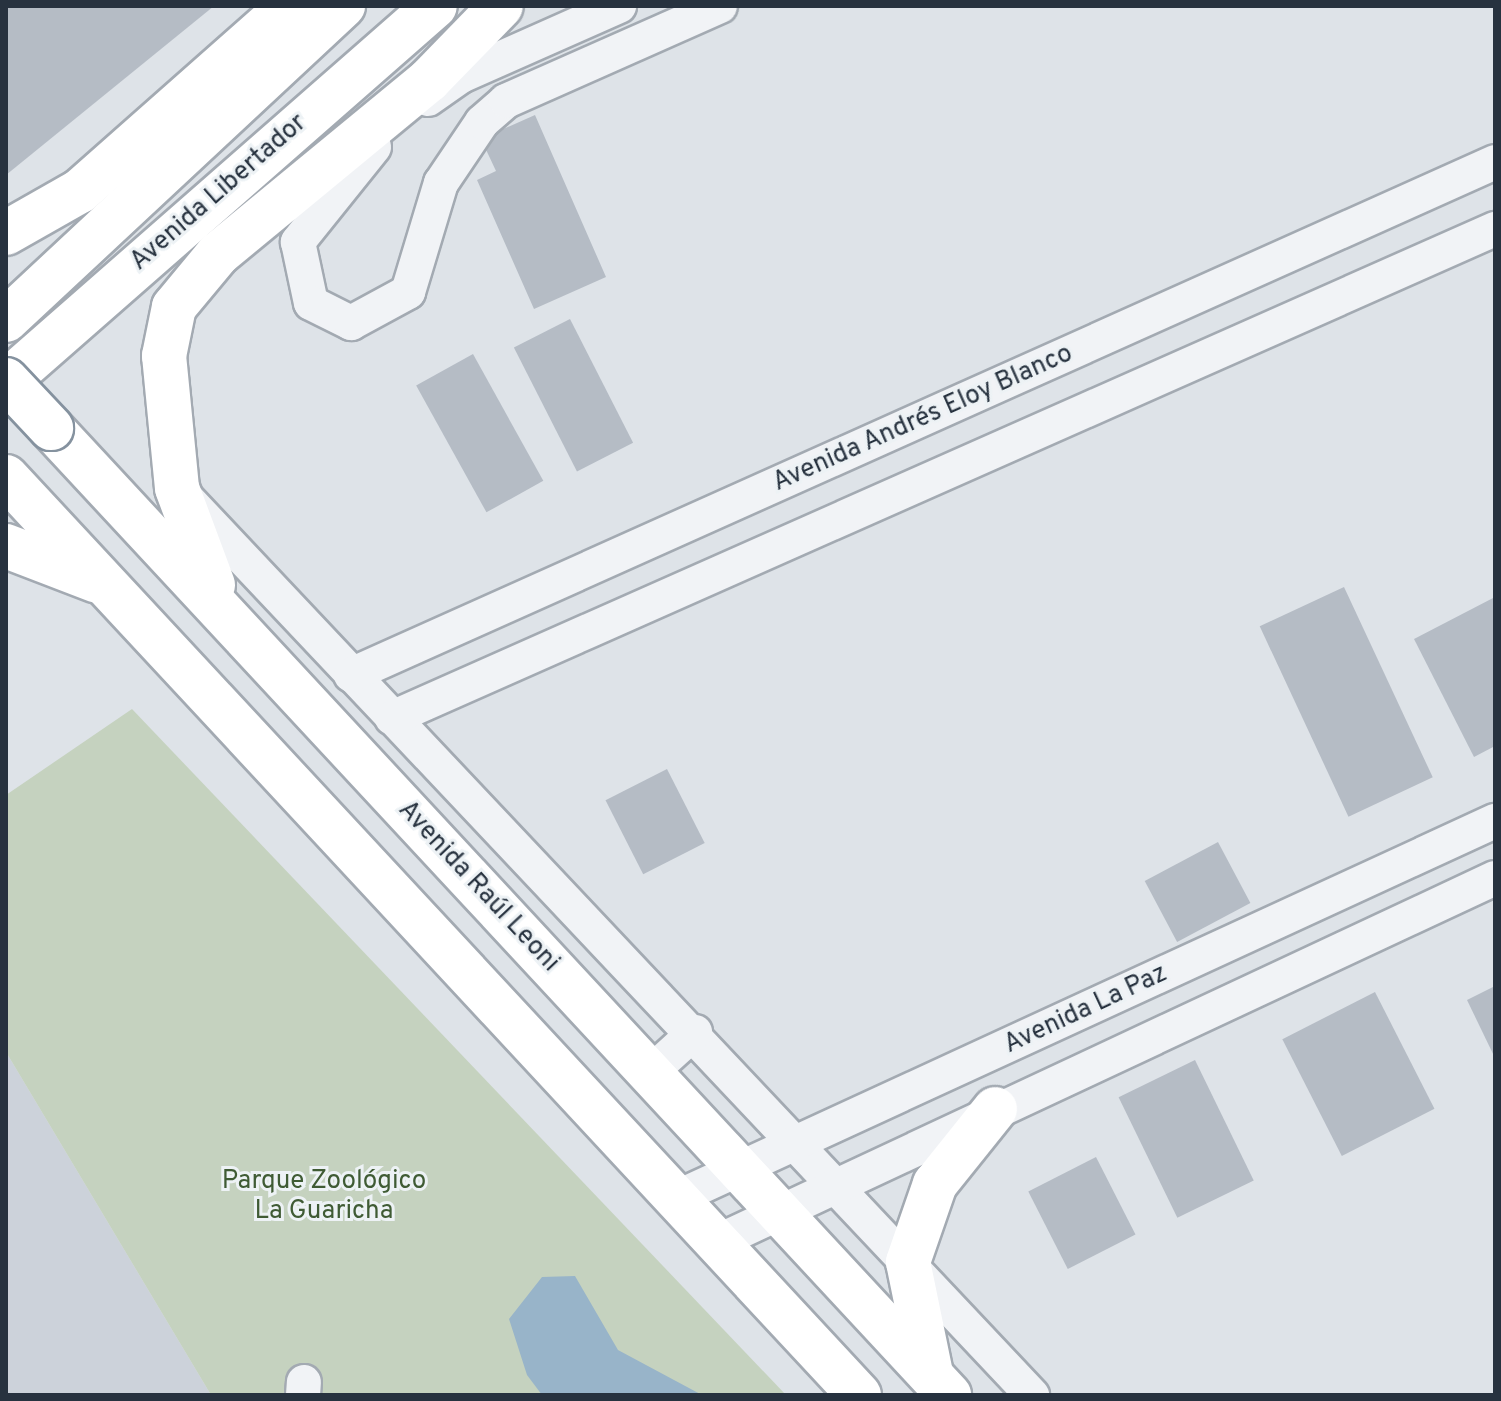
<!DOCTYPE html>
<meta charset="utf-8">
<style>
body{margin:0}
#map{position:relative;width:1501px;height:1401px;overflow:hidden;background:#dee3e8;font-family:Overpass,sans-serif}
div>[style]{position:absolute}
.built>*{inset:0;background:#ccd2da}
.green>*{inset:0;background:#c5d2bf}
.water>*{inset:0;background:#98b4c9}
.building>*{inset:0;background:#b5bcc5;transform-origin:0 0}
.roads{filter:drop-shadow(2px 0 #a3aab2) drop-shadow(-2px 0 #a3aab2) drop-shadow(0 2px #a3aab2) drop-shadow(0 -2px #a3aab2)}
.minor>*{height:34px;margin:-17px;padding:0 17px;transform-origin:17px;border-radius:17px;background:#f1f3f6}
.highway>*{height:44px;margin:-22px;padding:0 22px;transform-origin:22px;border-radius:22px;background:#fff}
.bridges{filter:drop-shadow(2px 0 #85929f) drop-shadow(-2px 0 #85929f) drop-shadow(0 2px #85929f) drop-shadow(0 -2px #85929f)}
.highway-bridge>*{height:44px;margin:-22px;padding:0 22px;transform-origin:22px;border-radius:22px;background:#fff}
span{translate:-50% -50%;white-space:nowrap;text-align:center;line-height:1.15;-webkit-text-stroke:6px #edf2f5;paint-order:stroke}
.street-label{font-size:26px;color:#27323f}
.park-label{font-size:26px;color:#3f5b34}
.frame{position:absolute;inset:0;border:8px solid #27323f;pointer-events:none}
</style>
<div id="map">
<div class="built">
<div style="clip-path:polygon(6px 1052px,211px 1395px,6px 1395px)"></div>
</div>
<div class="green">
<div style="clip-path:polygon(132px 709px,786px 1395px,211px 1395px,6px 1052px,6px 795px)"></div>
</div>
<div class="water">
<div style="clip-path:polygon(575px 1276px,618px 1350px,702px 1395px,542px 1395px,527px 1375px,509px 1319px,542px 1277px)"></div>
</div>
<div class="building">
<div style="clip-path:polygon(6px 6px,214px 6px,6px 175px)"></div>
<div style="clip-path:polygon(535px 115px,606px 277px,534px 309px,477px 180px,496px 171px,481px 139px)"></div>
<div style="left:570px;top:319px;width:139px;height:63px;rotate:63deg"></div>
<div style="left:473px;top:354px;width:145px;height:65px;rotate:61deg"></div>
<div style="left:1344px;top:587px;width:210px;height:93px;rotate:65deg"></div>
<div style="clip-path:polygon(1495px 597px,1495px 746px,1474px 757px,1414px 639px)"></div>
<div style="left:667px;top:769px;width:83px;height:69px;rotate:63deg"></div>
<div style="left:1218px;top:842px;width:69px;height:83px;rotate:62deg"></div>
<div style="clip-path:polygon(1495px 986px,1495px 1058px,1467px 1000px)"></div>
<div style="left:1375px;top:992px;width:131px;height:104px;rotate:63deg"></div>
<div style="left:1195px;top:1060px;width:134px;height:85px;rotate:64deg"></div>
<div style="left:1096px;top:1157px;width:87px;height:76px;rotate:63deg"></div>
</div>
<div class="roads">
<div class="minor">
<div style="left:428px;top:99px;width:40px;rotate:-34.9deg"></div>
<div style="left:461px;top:76px;width:173px;rotate:-23.9deg"></div>
<div style="left:374px;top:147px;width:122px;rotate:128.7deg"></div>
<div style="left:298px;top:242px;width:62px;rotate:78deg"></div>
<div style="left:311px;top:303px;width:45px;rotate:26.6deg"></div>
<div style="left:351px;top:323px;width:65px;rotate:-28.5deg"></div>
<div style="left:408px;top:292px;width:114px;rotate:-73.2deg"></div>
<div style="left:441px;top:183px;width:73px;rotate:-56.1deg"></div>
<div style="left:482px;top:122px;width:32px;rotate:-41deg"></div>
<div style="left:506px;top:101px;width:234px;rotate:-23.9deg"></div>
<div style="left:187px;top:499px;width:1232px;rotate:46.68deg"></div>
<div style="left:351px;top:675px;width:1254px;rotate:-24.15deg"></div>
<div style="left:392px;top:718px;width:1207px;rotate:-23.91deg"></div>
<div style="left:650px;top:1073px;width:61px;rotate:-42.3deg"></div>
<div style="left:676px;top:1198px;width:902px;rotate:-24.72deg"></div>
<div style="left:717px;top:1242px;width:859px;rotate:-25.07deg"></div>
<div style="left:303px;top:1395px;width:13px;rotate:-86deg"></div>
</div>
<div class="highway">
<div style="left:6px;top:233px;width:85px;rotate:-29.6deg"></div>
<div style="left:80px;top:191px;width:279px;rotate:-41.5deg"></div>
<div style="left:6px;top:320px;width:461px;rotate:-43deg"></div>
<div style="left:6px;top:382px;width:570px;rotate:-41.23deg"></div>
<div style="left:51px;top:428px;width:1320px;rotate:47.12deg"></div>
<div style="left:6px;top:477px;width:1253px;rotate:47.1deg"></div>
<div style="left:6px;top:546px;width:97px;rotate:21deg"></div>
<div style="left:213px;top:585px;width:103px;rotate:-110.4deg"></div>
<div style="left:177px;top:488px;width:133px;rotate:-95.6deg"></div>
<div style="left:164px;top:356px;width:50px;rotate:-78.5deg"></div>
<div style="left:174px;top:307px;width:69px;rotate:-50.3deg"></div>
<div style="left:218px;top:254px;width:273px;rotate:-39.5deg"></div>
<div style="left:429px;top:80px;width:103px;rotate:-45.8deg"></div>
<div style="left:930px;top:1369px;width:109px;rotate:-101.6deg"></div>
<div style="left:908px;top:1262px;width:83px;rotate:-70.9deg"></div>
<div style="left:935px;top:1184px;width:96px;rotate:-51.3deg"></div>
</div>
</div>
<div class="bridges">
<div class="highway-bridge">
<div style="left:6px;top:380px;width:66px;rotate:46.8deg"></div>
</div>
</div>
<div class="street-label">
<span style="left:219px;top:193px;rotate:-41deg">Avenida Libertador</span>
<span style="left:923px;top:419px;rotate:-24deg">Avenida Andrés Eloy Blanco</span>
<span style="left:478px;top:887px;rotate:47deg">Avenida Raúl Leoni</span>
<span style="left:1086px;top:1010px;rotate:-25deg">Avenida La Paz</span>
</div>
<div class="park-label">
<span style="left:324px;top:1197px">Parque Zoológico<br>La Guaricha</span>
</div>
<div class="frame"></div>
</div>
